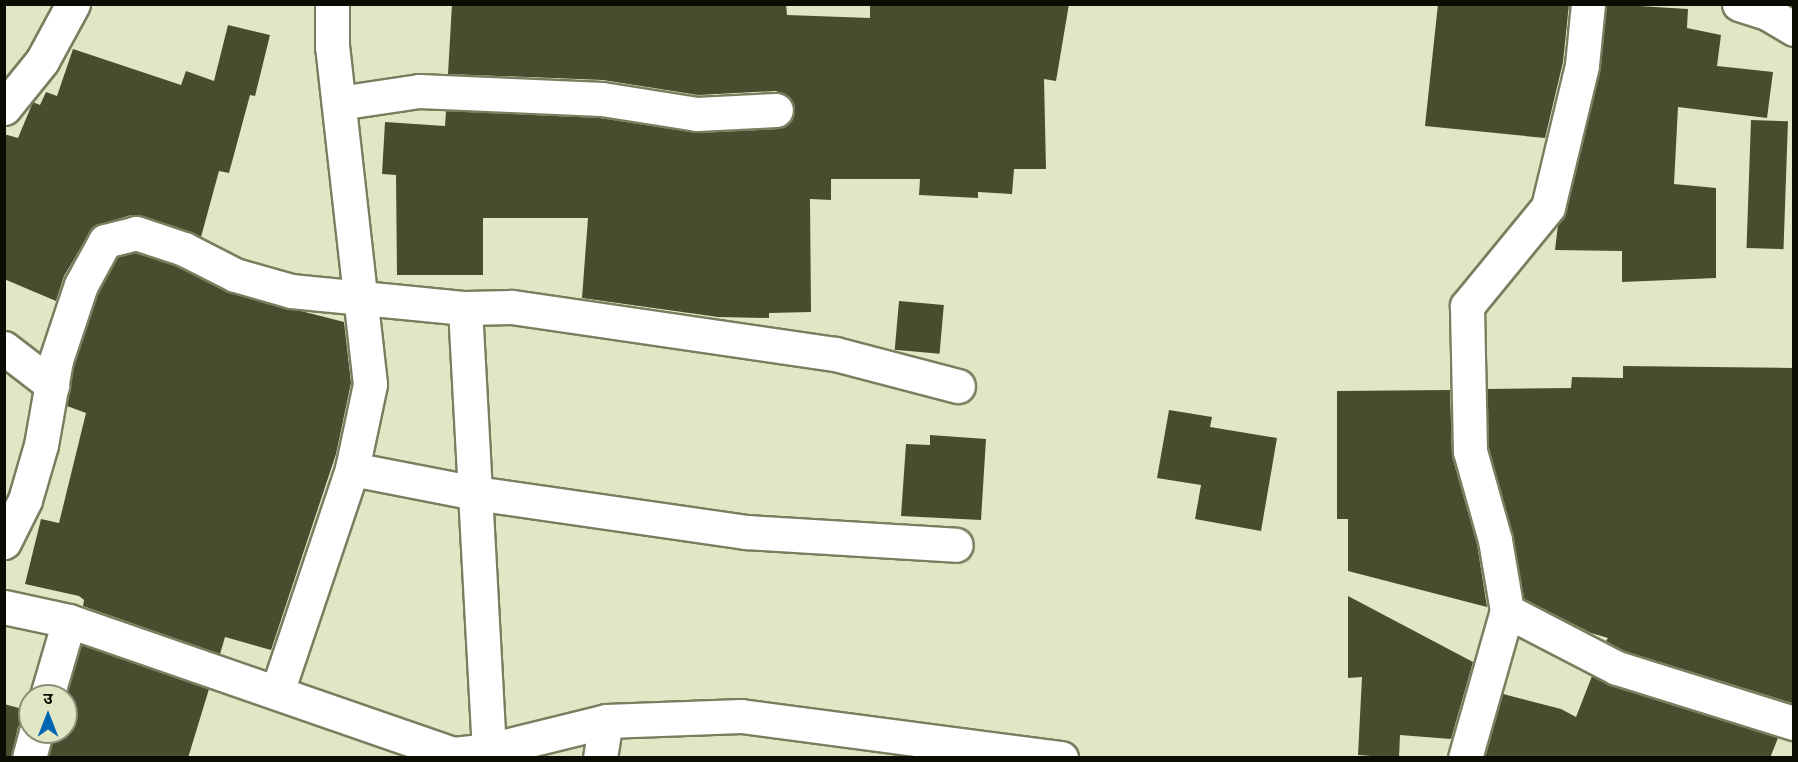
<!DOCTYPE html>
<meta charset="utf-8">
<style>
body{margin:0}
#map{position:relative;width:1798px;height:762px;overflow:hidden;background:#e1e7c4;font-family:"Exo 2","Noto Sans Devanagari",sans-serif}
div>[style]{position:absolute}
.building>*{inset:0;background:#494d2f;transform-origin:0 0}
.roads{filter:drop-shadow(2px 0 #797e5f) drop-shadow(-2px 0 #797e5f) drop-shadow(0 2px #797e5f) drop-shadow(0 -2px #797e5f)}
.street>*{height:33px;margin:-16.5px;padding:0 16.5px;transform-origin:16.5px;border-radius:16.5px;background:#fff}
span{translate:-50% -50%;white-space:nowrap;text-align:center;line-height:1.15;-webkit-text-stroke:6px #e1e7c4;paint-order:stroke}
.frame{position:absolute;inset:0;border:6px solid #0b0c03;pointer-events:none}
.north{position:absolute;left:18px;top:684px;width:60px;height:60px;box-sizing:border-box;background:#e1e7c4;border:2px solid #8b8f77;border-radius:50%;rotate:0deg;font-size:16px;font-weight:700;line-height:24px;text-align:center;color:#0b0c03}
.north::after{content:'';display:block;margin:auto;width:21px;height:27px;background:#0066b2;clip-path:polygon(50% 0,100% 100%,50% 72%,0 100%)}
</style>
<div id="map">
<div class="building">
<div style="clip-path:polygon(452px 4px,786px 4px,787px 15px,870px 18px,870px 4px,1069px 4px,1056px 81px,1044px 79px,1046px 169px,1014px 169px,1012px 194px,978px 192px,978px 198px,919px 195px,920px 179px,831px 179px,831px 200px,810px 199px,811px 312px,769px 313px,769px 318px,718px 317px,582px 298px,588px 218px,483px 218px,483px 275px,397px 275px,396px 175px,382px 174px,385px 122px,445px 126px,446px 111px,600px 118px,698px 133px,778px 129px,792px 119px,795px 110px,791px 99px,776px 91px,698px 95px,603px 80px,448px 74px)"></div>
<div style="clip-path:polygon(1438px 4px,1569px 4px,1563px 62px,1545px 138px,1425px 126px)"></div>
<div style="clip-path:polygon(1607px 4px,1688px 9px,1687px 28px,1721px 35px,1717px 66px,1773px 72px,1767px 118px,1678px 107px,1674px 184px,1716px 188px,1716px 278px,1622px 282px,1622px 251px,1555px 250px,1558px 225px,1566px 211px,1600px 69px)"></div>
<div style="clip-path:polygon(228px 25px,270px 35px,255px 96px,250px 95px,229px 173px,219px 171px,201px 237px,131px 215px,93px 227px,64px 276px,56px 301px,4px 279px,4px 134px,18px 138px,33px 102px,40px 105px,46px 92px,57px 96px,73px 49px,181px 85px,186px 71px,214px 81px)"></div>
<div style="left:1751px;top:120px;width:37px;height:128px;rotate:2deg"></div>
<div style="clip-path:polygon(135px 253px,177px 266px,230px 293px,344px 322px,351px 383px,336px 454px,271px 650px,225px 637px,220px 654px,83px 606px,84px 600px,79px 596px,25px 584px,41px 519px,59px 523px,86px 413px,67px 406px,74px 365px,98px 293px,118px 257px)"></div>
<div style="left:899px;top:301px;width:45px;height:49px;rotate:5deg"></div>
<div style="clip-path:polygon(1623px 366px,1794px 368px,1792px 703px,1624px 651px,1606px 641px,1608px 638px,1591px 633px,1524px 599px,1513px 535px,1489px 448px,1487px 389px,1571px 388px,1572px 377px,1623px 378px)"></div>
<div style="clip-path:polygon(1450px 390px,1452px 456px,1477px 544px,1487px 607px,1348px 571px,1348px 519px,1337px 519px,1337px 391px)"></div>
<div style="clip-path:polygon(1169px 410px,1212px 417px,1210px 427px,1277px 438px,1261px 531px,1195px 519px,1201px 485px,1157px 478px)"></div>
<div style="clip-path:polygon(930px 435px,986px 439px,981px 520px,901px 516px,906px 444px,930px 445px)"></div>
<div style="clip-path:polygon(1348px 596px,1473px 662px,1451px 739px,1400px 735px,1399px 758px,1358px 755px,1362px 677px,1348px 678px)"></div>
<div style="clip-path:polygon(81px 645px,209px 689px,188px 758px,49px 758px,54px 732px,66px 732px,66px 698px)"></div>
<div style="clip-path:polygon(1592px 676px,1611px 686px,1778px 738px,1770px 758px,1485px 758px,1503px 694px,1561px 709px,1576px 717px)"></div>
<div style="clip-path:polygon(4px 704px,30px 711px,18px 727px,11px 758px,4px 758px)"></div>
</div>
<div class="roads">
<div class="street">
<div style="left:1739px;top:4px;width:32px;rotate:18deg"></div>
<div style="left:1769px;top:14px;width:29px;rotate:31deg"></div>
<div style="left:339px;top:103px;width:81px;rotate:-8.5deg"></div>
<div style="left:419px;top:91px;width:183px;rotate:2.5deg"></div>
<div style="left:602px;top:99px;width:96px;rotate:9deg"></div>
<div style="left:697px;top:114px;width:79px;rotate:-2.9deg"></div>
<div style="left:4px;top:108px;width:60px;rotate:-51deg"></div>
<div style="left:42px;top:61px;width:65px;rotate:-61.5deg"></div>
<div style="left:465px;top:308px;width:443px;rotate:86.9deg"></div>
<div style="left:4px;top:348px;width:61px;rotate:37.6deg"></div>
<div style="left:352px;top:469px;width:125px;rotate:11deg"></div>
<div style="left:475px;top:493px;width:274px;rotate:8.2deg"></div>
<div style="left:746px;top:532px;width:210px;rotate:3.5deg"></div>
<div style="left:4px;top:542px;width:47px;rotate:-63.4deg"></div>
<div style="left:25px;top:500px;width:57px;rotate:-73.8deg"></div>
<div style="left:41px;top:445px;width:86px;rotate:-80deg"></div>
<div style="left:56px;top:360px;width:79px;rotate:-71.6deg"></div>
<div style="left:81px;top:285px;width:50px;rotate:-61.4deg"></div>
<div style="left:105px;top:241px;width:32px;rotate:-14deg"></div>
<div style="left:136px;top:233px;width:51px;rotate:18.4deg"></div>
<div style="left:184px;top:249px;width:57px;rotate:27deg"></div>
<div style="left:235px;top:275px;width:58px;rotate:15.9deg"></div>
<div style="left:291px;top:291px;width:175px;rotate:5.6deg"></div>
<div style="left:465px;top:308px;width:47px;rotate:-1.2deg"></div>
<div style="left:512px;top:307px;width:326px;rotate:8.3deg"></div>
<div style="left:835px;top:354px;width:127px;rotate:14.6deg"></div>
<div style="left:4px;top:607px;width:66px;rotate:12.2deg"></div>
<div style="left:69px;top:621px;width:406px;rotate:19.1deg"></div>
<div style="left:453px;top:754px;width:36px;rotate:-6deg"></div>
<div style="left:489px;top:750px;width:121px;rotate:-13.9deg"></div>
<div style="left:606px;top:721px;width:135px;rotate:-2.1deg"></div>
<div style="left:741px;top:716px;width:323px;rotate:7.5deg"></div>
<div style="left:1507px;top:611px;width:124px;rotate:27.4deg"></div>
<div style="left:1617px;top:668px;width:185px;rotate:17.3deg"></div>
<div style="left:277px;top:692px;width:235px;rotate:-71.4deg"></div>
<div style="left:352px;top:469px;width:87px;rotate:-78deg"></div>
<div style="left:370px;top:384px;width:339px;rotate:-96.4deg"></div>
<div style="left:332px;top:47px;width:43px;rotate:-90deg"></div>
<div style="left:47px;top:696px;width:78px;rotate:-73.7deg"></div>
<div style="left:29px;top:758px;width:27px;rotate:-75deg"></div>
<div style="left:600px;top:758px;width:37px;rotate:-81deg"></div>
<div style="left:1465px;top:758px;width:153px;rotate:-74.1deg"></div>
<div style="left:1507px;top:611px;width:72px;rotate:-99.6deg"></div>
<div style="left:1495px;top:540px;width:92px;rotate:-105.7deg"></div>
<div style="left:1470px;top:451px;width:145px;rotate:-91.2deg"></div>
<div style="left:1467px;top:306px;width:128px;rotate:-50.7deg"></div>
<div style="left:1548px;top:207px;width:146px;rotate:-76.5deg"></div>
<div style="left:1582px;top:65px;width:61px;rotate:-84.4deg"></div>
</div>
</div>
<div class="frame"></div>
<div class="north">उ</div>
</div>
